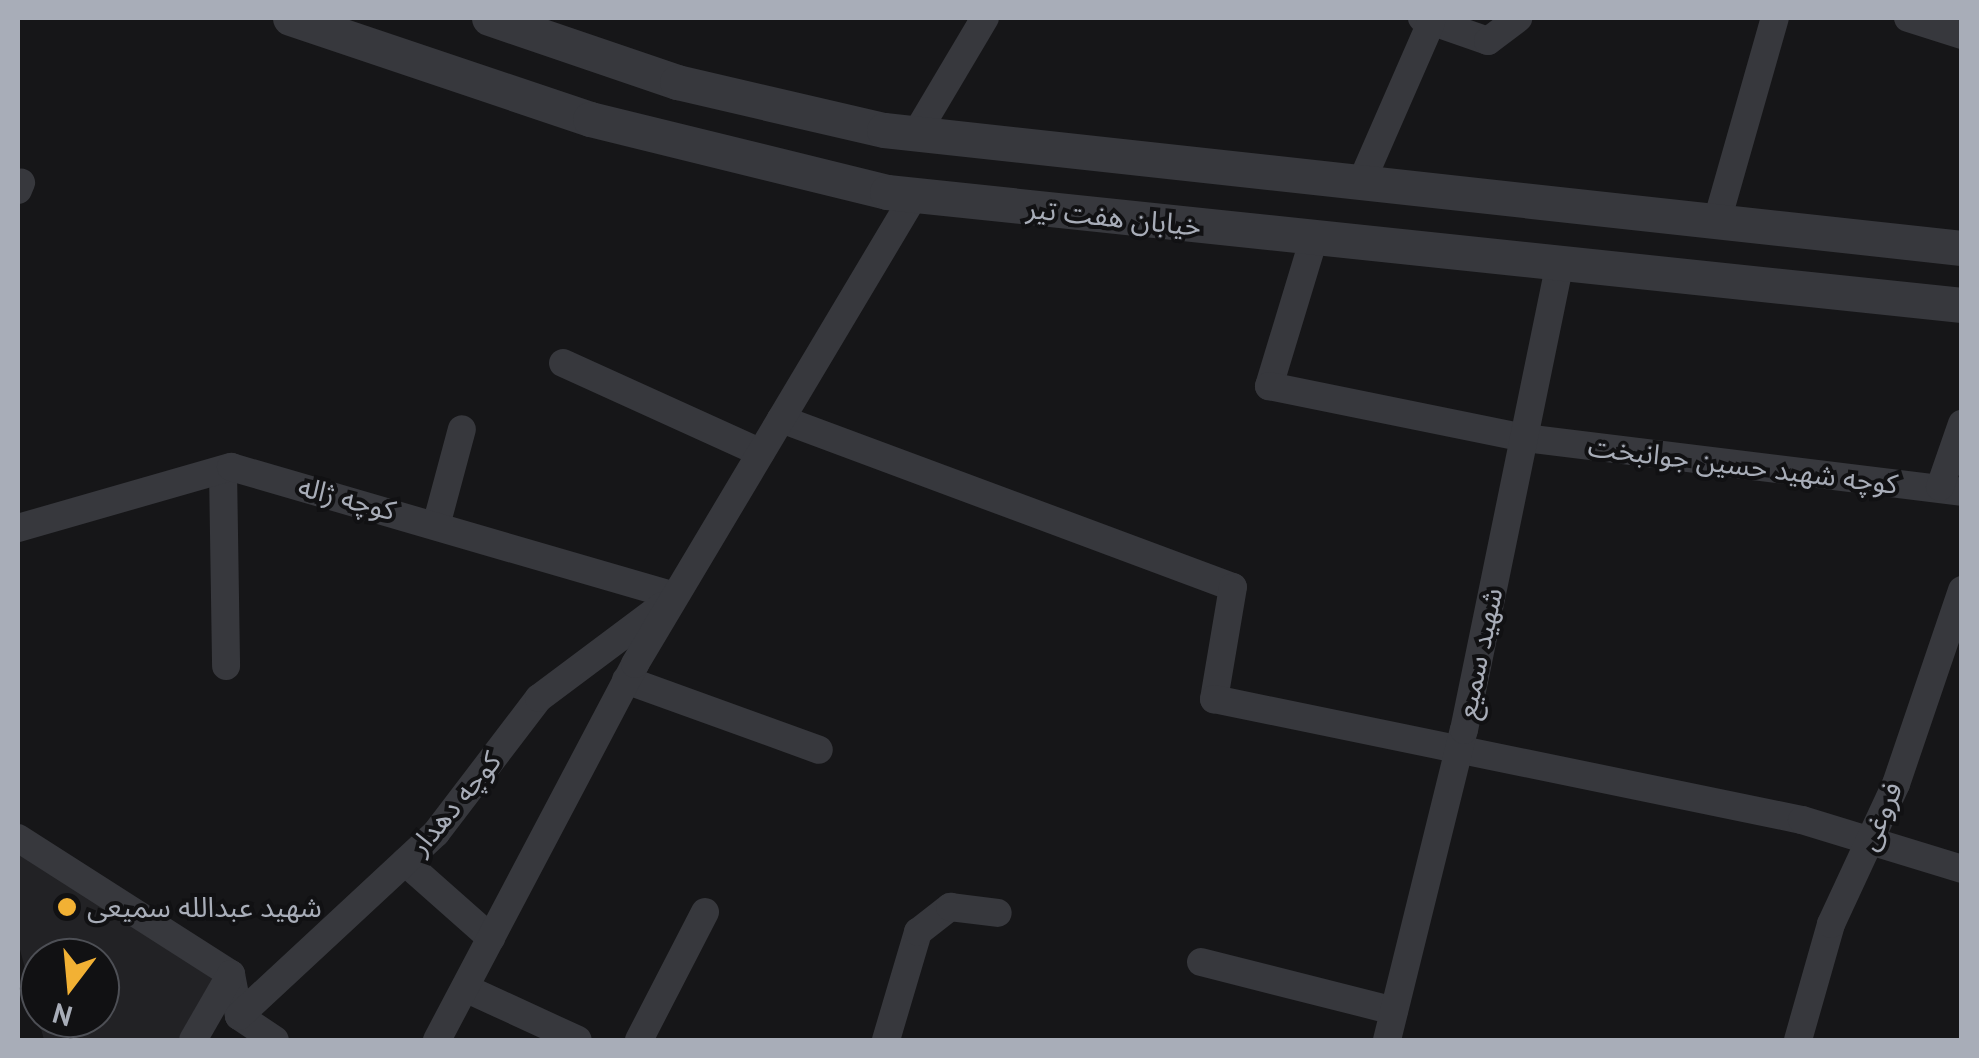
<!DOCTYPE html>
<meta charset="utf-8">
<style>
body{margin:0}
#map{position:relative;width:1979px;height:1058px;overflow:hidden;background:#161618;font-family:"PT Sans","Noto Sans Arabic",sans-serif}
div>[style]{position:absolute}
.built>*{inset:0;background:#222225}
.minor>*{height:28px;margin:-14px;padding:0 14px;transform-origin:14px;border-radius:14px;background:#37383d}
.tertiary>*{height:35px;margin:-17.5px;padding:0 17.5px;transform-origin:17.5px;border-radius:17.5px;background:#37383d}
.dots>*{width:28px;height:28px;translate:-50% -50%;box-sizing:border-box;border:5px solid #111113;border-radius:50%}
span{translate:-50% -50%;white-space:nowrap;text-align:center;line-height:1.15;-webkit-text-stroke:8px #111113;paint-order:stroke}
.street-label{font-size:28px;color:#a8adb8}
.poi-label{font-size:28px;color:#a8adb8}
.left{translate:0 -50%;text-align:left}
.frame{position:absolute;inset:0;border:20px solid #a8adb8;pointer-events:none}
.north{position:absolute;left:20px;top:938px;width:100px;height:100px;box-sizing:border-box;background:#111113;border:2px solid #4d4f55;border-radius:50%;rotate:196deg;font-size:28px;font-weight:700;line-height:40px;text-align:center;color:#a8adb8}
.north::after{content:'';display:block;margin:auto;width:35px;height:45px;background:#f2b134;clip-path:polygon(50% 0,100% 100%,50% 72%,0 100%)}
</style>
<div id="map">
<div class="built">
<div style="clip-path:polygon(evenodd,18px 837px,215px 976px,178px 1040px,44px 1040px,18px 942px,18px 837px,40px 958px,100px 958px,100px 1018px,40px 1018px,40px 958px)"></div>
</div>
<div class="minor">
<div style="left:1422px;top:18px;width:70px;rotate:19.2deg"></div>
<div style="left:1488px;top:41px;width:38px;rotate:-37deg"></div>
<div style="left:1908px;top:18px;width:57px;rotate:17.5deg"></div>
<div style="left:916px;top:134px;width:135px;rotate:-59.3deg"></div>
<div style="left:1361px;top:183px;width:175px;rotate:-66.4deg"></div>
<div style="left:18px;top:190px;width:8px;rotate:-67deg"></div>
<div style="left:1717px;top:221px;width:211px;rotate:-74.1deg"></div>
<div style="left:1314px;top:238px;width:155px;rotate:106.9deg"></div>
<div style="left:1269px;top:386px;width:260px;rotate:11.5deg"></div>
<div style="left:1524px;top:438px;width:441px;rotate:7deg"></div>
<div style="left:563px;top:363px;width:217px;rotate:24.4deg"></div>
<div style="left:781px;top:419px;width:482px;rotate:20.4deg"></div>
<div style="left:1233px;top:587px;width:114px;rotate:99.6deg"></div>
<div style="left:1214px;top:699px;width:600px;rotate:11.63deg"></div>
<div style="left:1802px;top:820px;width:167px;rotate:17deg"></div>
<div style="left:223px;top:470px;width:196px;rotate:89.1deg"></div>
<div style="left:1940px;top:487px;width:67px;rotate:-70.8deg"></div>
<div style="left:437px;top:522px;width:96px;rotate:-75deg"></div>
<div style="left:18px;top:528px;width:222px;rotate:-16deg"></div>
<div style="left:231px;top:467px;width:462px;rotate:16.2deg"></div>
<div style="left:626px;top:680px;width:205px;rotate:19.9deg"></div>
<div style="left:18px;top:838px;width:253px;rotate:32.6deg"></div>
<div style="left:231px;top:974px;width:43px;rotate:79.2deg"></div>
<div style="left:239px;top:1016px;width:43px;rotate:33.7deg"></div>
<div style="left:405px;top:862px;width:115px;rotate:41.5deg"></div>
<div style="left:1201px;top:962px;width:199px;rotate:14.2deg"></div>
<div style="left:465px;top:988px;width:124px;rotate:24.7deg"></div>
<div style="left:239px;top:1016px;width:269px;rotate:-42.9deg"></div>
<div style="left:436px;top:833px;width:170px;rotate:-52.7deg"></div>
<div style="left:539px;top:698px;width:154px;rotate:-36.8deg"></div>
<div style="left:193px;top:1040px;width:76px;rotate:-60.1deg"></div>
<div style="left:437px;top:1040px;width:425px;rotate:-62.2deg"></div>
<div style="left:635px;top:664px;width:545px;rotate:-59.2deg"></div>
<div style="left:639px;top:1040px;width:144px;rotate:-62.7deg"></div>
<div style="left:886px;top:1040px;width:113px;rotate:-73.5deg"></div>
<div style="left:918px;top:932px;width:41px;rotate:-38deg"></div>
<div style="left:950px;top:907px;width:48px;rotate:7.1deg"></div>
<div style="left:1387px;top:1040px;width:319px;rotate:-76.1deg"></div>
<div style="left:1464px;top:730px;width:477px;rotate:-78.4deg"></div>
<div style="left:1798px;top:1040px;width:121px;rotate:-74.1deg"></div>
<div style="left:1831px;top:924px;width:154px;rotate:-65.1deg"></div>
<div style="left:1896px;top:784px;width:205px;rotate:-71.2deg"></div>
</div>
<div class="tertiary">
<div style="left:290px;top:18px;width:317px;rotate:18.6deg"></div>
<div style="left:590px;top:119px;width:306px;rotate:13.8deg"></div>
<div style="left:887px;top:192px;width:1081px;rotate:6deg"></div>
<div style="left:489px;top:18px;width:199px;rotate:18.8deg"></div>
<div style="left:677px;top:82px;width:212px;rotate:13.1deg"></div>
<div style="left:884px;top:130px;width:1084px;rotate:6.25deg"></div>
</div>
<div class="dots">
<div style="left:67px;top:907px;background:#f2b134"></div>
</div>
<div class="street-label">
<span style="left:1114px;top:217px;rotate:6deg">خیابان هفت تیر</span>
<span style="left:1743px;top:465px;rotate:7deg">کوچه شهید حسین جوانبخت</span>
<span style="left:347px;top:498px;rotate:15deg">کوچه ژاله</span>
<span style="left:1479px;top:653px;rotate:-78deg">شهید سمیع</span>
<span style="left:455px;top:803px;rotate:-50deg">کوچه دهدار</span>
<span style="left:1880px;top:816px;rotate:-67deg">فروغی</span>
</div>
<div class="poi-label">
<span class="left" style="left:87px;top:907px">شهید عبدالله سمیعی</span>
</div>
<div class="frame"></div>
<div class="north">N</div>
</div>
